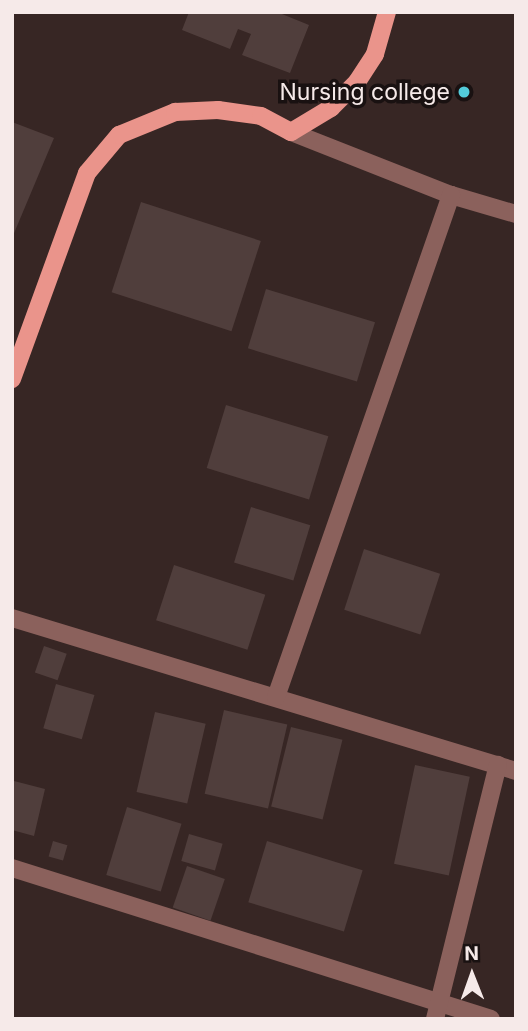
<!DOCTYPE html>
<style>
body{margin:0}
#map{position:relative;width:528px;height:1031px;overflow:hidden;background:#372624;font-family:Inter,sans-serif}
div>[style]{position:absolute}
.building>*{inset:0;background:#503e3c;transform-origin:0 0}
.minor>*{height:18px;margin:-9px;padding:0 9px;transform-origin:9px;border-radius:9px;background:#8b615c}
.major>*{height:18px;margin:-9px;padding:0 9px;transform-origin:9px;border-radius:9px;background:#ea948b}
.dots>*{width:19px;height:19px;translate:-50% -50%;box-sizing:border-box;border:4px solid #191111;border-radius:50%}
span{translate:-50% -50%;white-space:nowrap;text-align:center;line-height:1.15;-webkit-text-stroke:7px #191111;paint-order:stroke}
.poi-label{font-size:23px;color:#f6eae9}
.right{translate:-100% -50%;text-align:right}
.frame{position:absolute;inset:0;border:14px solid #f6eae9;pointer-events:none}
.north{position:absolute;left:437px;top:940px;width:70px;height:70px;-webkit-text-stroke:5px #191111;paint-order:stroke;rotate:359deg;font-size:19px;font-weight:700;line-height:28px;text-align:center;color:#f6eae9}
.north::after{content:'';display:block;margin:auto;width:24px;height:32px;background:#f6eae9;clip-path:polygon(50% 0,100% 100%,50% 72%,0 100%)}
</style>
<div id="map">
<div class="building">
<div style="clip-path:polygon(189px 12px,277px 12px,309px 25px,290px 73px,242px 55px,251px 34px,238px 29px,230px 49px,182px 30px)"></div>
<div style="clip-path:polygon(12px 122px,54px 138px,12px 238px)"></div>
<div style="left:141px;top:202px;width:126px;height:95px;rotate:18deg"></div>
<div style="left:266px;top:289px;width:114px;height:62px;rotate:17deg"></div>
<div style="left:226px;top:405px;width:107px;height:66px;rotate:17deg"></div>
<div style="left:251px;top:507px;width:62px;height:58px;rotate:17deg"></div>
<div style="left:364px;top:549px;width:80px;height:64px;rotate:18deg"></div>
<div style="left:174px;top:565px;width:96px;height:58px;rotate:18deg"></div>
<div style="left:44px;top:646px;width:24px;height:28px;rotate:19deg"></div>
<div style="left:56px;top:684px;width:40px;height:46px;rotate:16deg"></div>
<div style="left:224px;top:710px;width:65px;height:86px;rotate:13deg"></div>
<div style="left:155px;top:712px;width:52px;height:82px;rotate:13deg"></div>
<div style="left:291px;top:727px;width:53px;height:82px;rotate:14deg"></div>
<div style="left:415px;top:765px;width:56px;height:101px;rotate:12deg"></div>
<div style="clip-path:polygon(14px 781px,45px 789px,34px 836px,12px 830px)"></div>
<div style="left:127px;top:807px;width:57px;height:71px;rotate:17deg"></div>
<div style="left:189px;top:834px;width:35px;height:28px;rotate:16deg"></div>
<div style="left:53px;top:841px;width:15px;height:16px;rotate:16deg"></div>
<div style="left:267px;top:841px;width:100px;height:64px;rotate:17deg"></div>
<div style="left:187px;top:866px;width:40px;height:44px;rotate:19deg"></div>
</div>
<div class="minor">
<div style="left:291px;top:132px;width:172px;rotate:21.5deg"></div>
<div style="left:451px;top:195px;width:68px;rotate:16.3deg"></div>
<div style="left:12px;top:618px;width:527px;rotate:16.89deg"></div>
<div style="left:276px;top:697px;width:532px;rotate:-70.78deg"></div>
<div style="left:12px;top:868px;width:502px;rotate:17.5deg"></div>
<div style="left:435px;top:1019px;width:262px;rotate:-76.1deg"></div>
</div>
<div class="major">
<div style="left:12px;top:379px;width:219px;rotate:-70deg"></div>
<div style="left:87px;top:173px;width:50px;rotate:-49.9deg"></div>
<div style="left:119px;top:135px;width:61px;rotate:-22.3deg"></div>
<div style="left:175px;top:112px;width:43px;rotate:-2.7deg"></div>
<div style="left:218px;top:110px;width:43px;rotate:7.9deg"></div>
<div style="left:261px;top:116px;width:34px;rotate:28deg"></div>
<div style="left:291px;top:132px;width:47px;rotate:-31deg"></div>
<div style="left:331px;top:108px;width:37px;rotate:-45deg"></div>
<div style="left:357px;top:82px;width:33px;rotate:-57deg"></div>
<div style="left:375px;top:54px;width:44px;rotate:-74.1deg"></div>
</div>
<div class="dots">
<div style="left:464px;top:92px;background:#53cbda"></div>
</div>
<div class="poi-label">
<span class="right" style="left:450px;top:92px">Nursing college</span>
</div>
<div class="frame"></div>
<div class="north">N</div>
</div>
